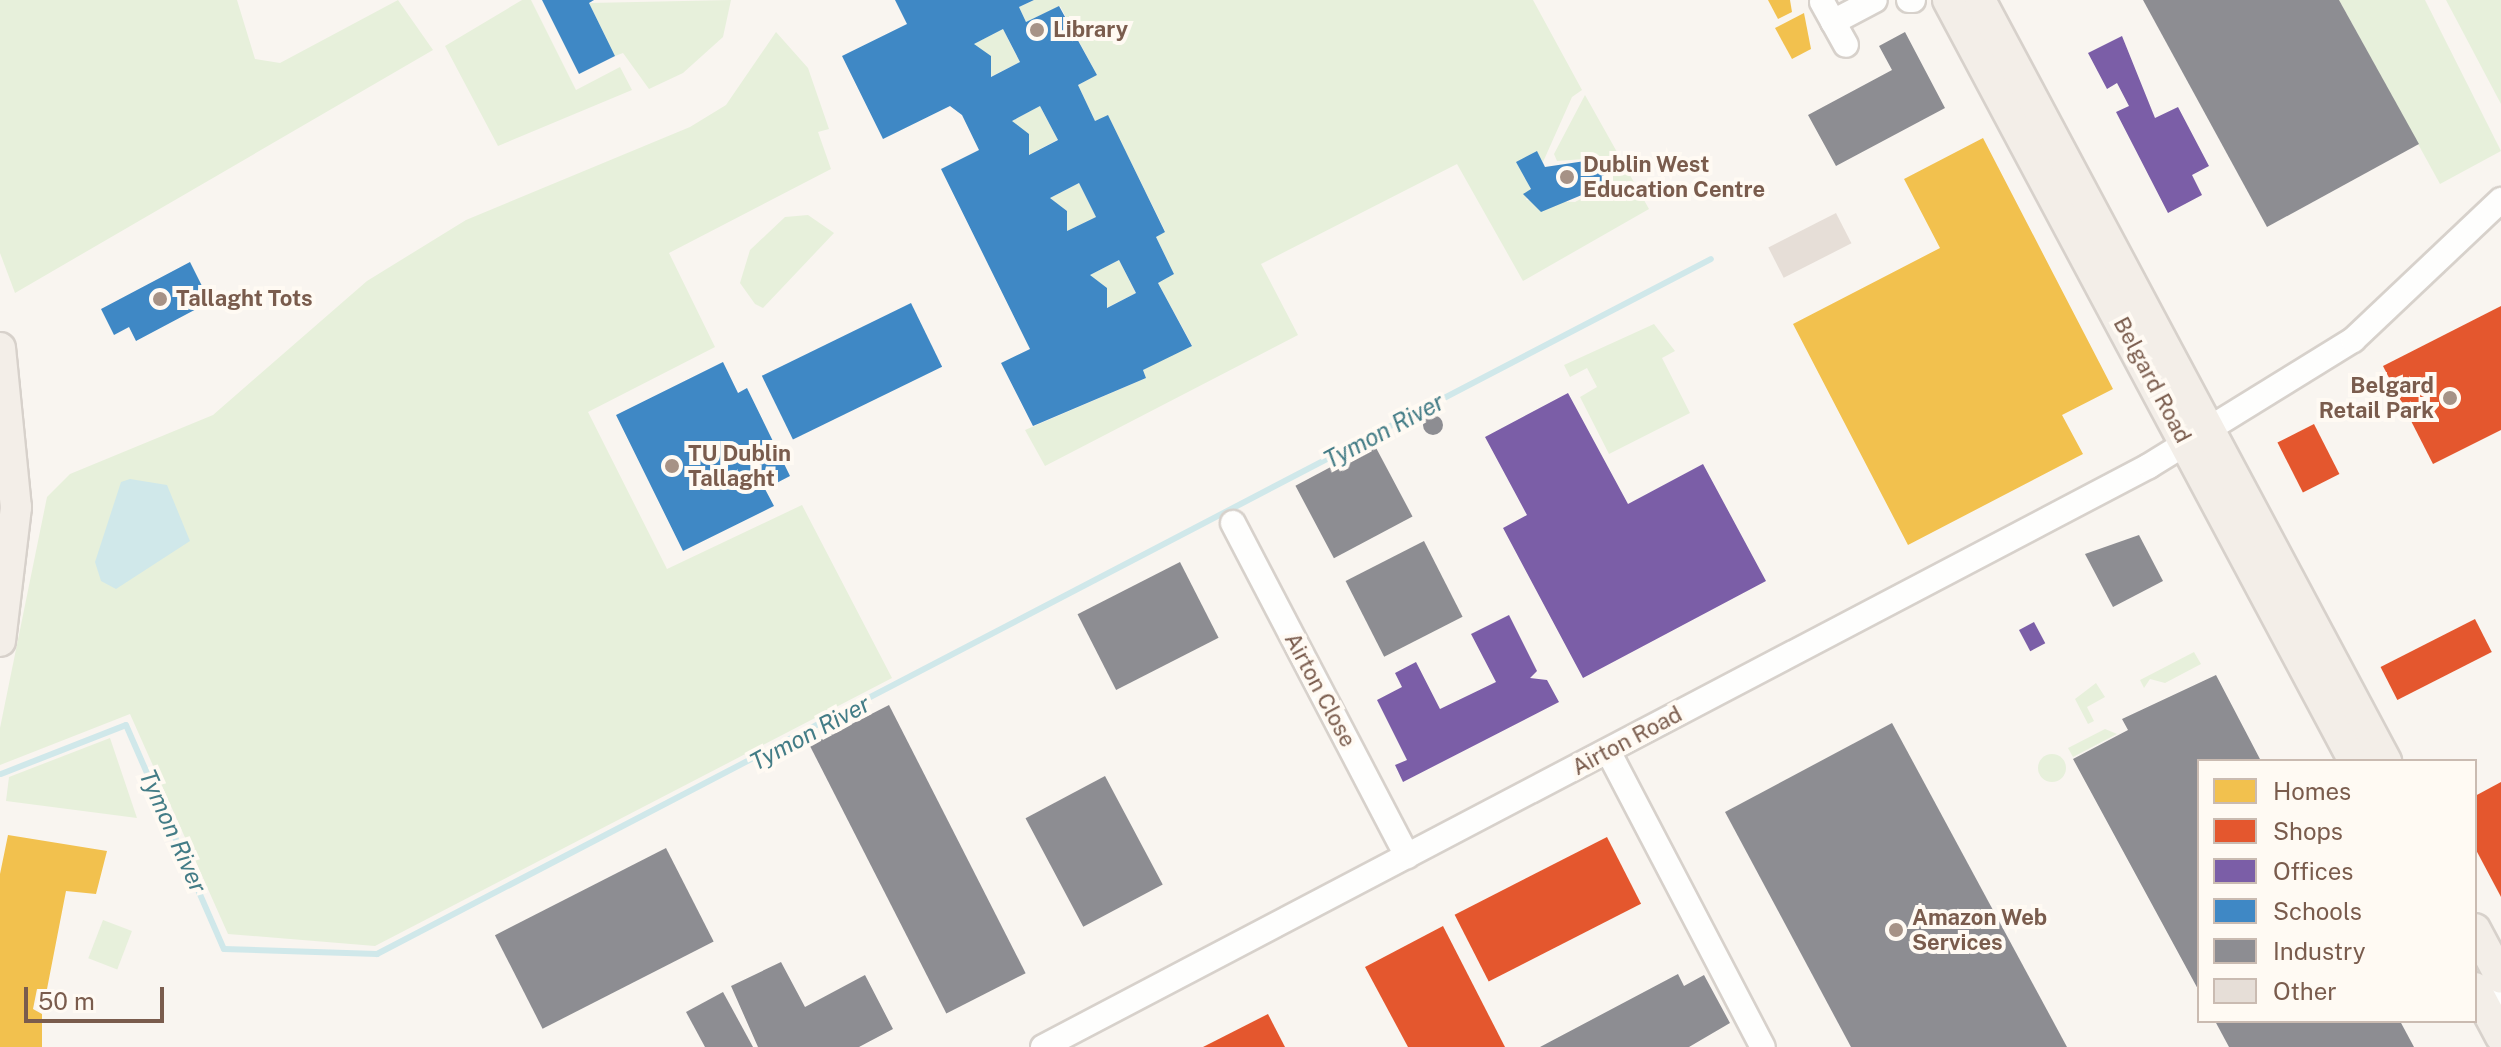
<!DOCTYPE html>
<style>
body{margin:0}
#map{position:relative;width:2501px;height:1047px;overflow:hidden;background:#f9f5f0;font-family:"Public Sans",sans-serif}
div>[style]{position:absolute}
.green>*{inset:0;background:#e7f0db;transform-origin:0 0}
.round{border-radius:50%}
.water>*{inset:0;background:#d0e8ea}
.homes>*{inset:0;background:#f2c14e}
.shops>*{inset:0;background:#e4572e;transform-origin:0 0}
.offices>*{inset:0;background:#7b5ea7;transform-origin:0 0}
.schools>*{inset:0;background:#3f88c5;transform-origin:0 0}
.industry>*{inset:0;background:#8d8d92;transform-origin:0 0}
.stream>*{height:6px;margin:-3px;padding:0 3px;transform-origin:3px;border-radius:3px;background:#d0e8ea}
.building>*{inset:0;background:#e6ded7;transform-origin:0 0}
.roads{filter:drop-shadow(2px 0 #d7d1cb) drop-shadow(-2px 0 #d7d1cb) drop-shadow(0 2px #d7d1cb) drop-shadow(0 -2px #d7d1cb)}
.minor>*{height:24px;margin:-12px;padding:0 12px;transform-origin:12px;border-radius:12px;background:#fefefd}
.major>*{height:30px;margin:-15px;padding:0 15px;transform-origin:15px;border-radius:15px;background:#f3eee8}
.dots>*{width:22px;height:22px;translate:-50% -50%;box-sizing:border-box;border:4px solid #fffaf3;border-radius:50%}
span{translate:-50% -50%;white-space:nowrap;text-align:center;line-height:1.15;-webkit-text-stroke:8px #fffaf3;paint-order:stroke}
.poi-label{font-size:22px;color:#7a5c4d;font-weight:700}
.left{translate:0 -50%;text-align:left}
.right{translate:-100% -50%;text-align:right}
.street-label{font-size:22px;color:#7a5c4d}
.water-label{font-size:24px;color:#437c86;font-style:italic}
.legend{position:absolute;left:2197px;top:759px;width:280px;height:264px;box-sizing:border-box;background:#fffaf3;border:2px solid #cabbb1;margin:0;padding:10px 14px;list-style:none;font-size:24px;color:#7a5c4d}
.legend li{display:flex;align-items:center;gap:16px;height:40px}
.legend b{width:40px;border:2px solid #cabbb1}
.scale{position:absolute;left:24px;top:987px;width:140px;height:36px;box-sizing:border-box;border:4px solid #7a5c4d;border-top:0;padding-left:10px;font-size:24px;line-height:28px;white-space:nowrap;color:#7a5c4d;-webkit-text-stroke:6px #fffaf3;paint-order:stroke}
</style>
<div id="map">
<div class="green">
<div style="clip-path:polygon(0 0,237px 0,255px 59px,280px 63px,398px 0,433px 50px,15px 293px,0 253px)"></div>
<div style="clip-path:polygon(522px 0,531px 0,576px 90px,620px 67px,632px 90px,498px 146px,445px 46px)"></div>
<div style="clip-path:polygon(731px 0,723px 37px,683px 73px,649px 89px,623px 53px,615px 56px,589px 3px)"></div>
<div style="clip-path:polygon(1034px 0,1533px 0,1582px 90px,1572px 97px,1543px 162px,1537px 152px,1517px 162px,1531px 189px,1526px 200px,1575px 202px,1613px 182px,1611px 157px,1557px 161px,1554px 154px,1585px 95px,1649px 209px,1523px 281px,1457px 164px,1261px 264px,1298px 335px,1045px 466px,1025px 430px,1146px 378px,1143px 370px,1192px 345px,1158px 283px,1174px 274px,1156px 237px,1165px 231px,1108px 116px,1095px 121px,1078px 85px,1097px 75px,1060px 6px,1026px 22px,1019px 7px)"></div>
<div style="clip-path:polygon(2339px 0,2425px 0,2501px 151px,2440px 184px)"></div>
<div style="clip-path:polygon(2446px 0,2501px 0,2501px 104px)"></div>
<div style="left:1003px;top:29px;width:37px;height:33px;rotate:63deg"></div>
<div style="clip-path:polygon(776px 32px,808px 68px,829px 129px,818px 132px,831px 169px,669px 253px,715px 347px,588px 412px,667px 569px,802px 505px,892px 678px,375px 946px,228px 934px,130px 714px,0 765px,0 728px,47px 497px,70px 474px,213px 415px,367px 281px,466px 220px,690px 127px,726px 105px)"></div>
<div style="left:1040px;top:106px;width:38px;height:32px;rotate:62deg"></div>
<div style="clip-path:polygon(1079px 183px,1096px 217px,1067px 231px,1067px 211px,1050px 198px)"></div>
<div style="clip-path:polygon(808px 215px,834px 233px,763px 308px,755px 304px,740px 283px,750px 250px,785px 217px)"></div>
<div style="left:1119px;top:260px;width:37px;height:33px;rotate:63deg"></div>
<div style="clip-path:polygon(1654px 324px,1675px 351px,1662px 358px,1690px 413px,1609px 454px,1580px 397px,1597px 387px,1587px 368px,1570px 377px,1564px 365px)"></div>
<div style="clip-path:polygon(2194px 652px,2201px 664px,2165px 683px,2150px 679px,2144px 688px,2140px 680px)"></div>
<div style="clip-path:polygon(2096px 683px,2105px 697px,2087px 707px,2094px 721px,2088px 724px,2075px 699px)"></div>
<div style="clip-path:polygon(2105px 729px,2117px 734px,2073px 757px,2068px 748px)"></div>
<div style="clip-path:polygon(110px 738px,137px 818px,6px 801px,9px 777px)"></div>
<div class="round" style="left:2038px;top:754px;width:28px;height:28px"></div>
<div style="left:103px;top:920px;width:31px;height:41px;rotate:21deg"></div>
</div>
<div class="water">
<div style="clip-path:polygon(130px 479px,167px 485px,190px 541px,116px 589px,101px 581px,95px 562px,121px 482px)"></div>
</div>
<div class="homes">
<div style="clip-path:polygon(1768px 0,1790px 0,1792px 12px,1778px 19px)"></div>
<div style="clip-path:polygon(1804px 13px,1811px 49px,1792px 59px,1775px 28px)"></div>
<div style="clip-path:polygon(1983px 138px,2113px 389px,2062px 415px,2083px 454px,1908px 545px,1793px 324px,1940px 248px,1904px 179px)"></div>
<div style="clip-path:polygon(8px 835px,107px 851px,96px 894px,66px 891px,47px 989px,37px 989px,33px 1009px,42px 1014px,42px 1047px,0 1047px,0 874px)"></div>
</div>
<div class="shops">
<div style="clip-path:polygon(2501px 306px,2501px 430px,2433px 464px,2383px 366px)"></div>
<div style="clip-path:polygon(2373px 378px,2380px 392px,2372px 396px,2364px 383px)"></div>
<div style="left:2314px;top:424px;width:56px;height:41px;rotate:63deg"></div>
<div style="left:2475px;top:619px;width:37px;height:106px;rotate:63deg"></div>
<div style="clip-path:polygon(2501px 782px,2501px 897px,2475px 848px,2475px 796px)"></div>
<div style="left:1607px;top:837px;width:75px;height:171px;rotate:63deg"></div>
<div style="clip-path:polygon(1443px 926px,1505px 1047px,1408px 1047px,1365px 967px)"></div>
<div style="clip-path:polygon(1268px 1014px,1285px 1047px,1203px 1047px)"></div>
</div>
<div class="offices">
<div style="clip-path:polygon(2122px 36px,2155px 118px,2178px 107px,2209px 166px,2192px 175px,2202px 195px,2168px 213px,2116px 112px,2129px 106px,2117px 83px,2107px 89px,2088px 53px)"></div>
<div style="clip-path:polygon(1568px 393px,1628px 504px,1703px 464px,1766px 581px,1583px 678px,1503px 528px,1527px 515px,1485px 437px)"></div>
<div style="clip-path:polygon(1509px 615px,1537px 671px,1530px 678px,1547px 680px,1559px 702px,1403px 782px,1395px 765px,1407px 760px,1377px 700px,1402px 687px,1395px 673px,1416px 662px,1440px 709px,1496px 682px,1471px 634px)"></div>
<div style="left:2034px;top:622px;width:24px;height:17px;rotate:62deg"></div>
</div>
<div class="schools">
<div style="clip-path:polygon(542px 0,594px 0,589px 3px,615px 56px,579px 74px)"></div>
<div style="clip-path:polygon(evenodd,895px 0,1034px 0,1019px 7px,1026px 22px,1059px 6px,1097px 75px,1078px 85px,1095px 121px,1108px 115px,1165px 232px,1156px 237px,1174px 274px,1158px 283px,1192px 346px,1143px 370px,1146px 378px,1033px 426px,1001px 363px,1030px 349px,941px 169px,979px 150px,962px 115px,950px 106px,883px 139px,842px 56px,907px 24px,895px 0,1003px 29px,1020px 62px,991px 77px,991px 56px,974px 44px,1003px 29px,895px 0,1040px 106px,1058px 140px,1029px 155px,1029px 134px,1012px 121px,1040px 106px,895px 0,1079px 183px,1096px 217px,1067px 231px,1067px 211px,1050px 198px,1079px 183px,895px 0,1119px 260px,1136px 293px,1107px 308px,1107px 288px,1090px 275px,1119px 260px)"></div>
<div style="clip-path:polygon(1537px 151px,1545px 167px,1612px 157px,1607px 171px,1613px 182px,1541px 212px,1523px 194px,1531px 189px,1516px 162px)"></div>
<div style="clip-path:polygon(190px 262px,203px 288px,195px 292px,202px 306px,136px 341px,129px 327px,114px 335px,101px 309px)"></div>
<div style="left:911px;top:303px;width:71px;height:166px;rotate:64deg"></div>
<div style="clip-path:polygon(723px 362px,738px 393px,747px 388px,790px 476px,765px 489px,774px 506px,683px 551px,616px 415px)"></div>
</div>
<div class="industry">
<div style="clip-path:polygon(2143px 0,2339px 0,2419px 144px,2267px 227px)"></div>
<div style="clip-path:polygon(1905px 32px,1945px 108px,1836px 166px,1808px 115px,1892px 70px,1879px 46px)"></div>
<div class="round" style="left:1423px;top:415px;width:20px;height:20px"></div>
<div style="left:1374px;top:444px;width:82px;height:89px;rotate:62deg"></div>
<div style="clip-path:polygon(2139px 535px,2163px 581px,2113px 607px,2085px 554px)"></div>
<div style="left:1424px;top:541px;width:85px;height:88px;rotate:63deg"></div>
<div style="left:1180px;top:562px;width:85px;height:115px;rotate:63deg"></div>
<div style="clip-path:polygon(2216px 675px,2261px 761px,2199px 761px,2199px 991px,2073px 759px,2128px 730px,2122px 719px)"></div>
<div style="left:889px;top:705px;width:301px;height:89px;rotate:63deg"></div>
<div style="clip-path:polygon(1892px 723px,2067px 1047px,1851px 1047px,1725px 812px)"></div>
<div style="left:1105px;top:776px;width:123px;height:90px;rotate:62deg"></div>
<div style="left:666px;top:848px;width:105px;height:192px;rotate:63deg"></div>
<div style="clip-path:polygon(781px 962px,805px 1007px,865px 975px,893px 1029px,859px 1047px,758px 1047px,731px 986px)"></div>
<div style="clip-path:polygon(1678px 974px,1684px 986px,1704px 975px,1730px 1023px,1689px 1047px,1540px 1047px)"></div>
<div style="clip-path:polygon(723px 992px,753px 1047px,705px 1047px,686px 1012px)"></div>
<div style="clip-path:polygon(2215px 1021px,2400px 1021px,2414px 1047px,2229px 1047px)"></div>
</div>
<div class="stream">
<div style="left:1px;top:774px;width:134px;rotate:-21.4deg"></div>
<div style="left:126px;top:725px;width:244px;rotate:66.4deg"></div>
<div style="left:224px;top:949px;width:153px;rotate:1.9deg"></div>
<div style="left:377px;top:954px;width:1504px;rotate:-27.52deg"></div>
</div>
<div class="building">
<div style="left:1836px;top:213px;width:34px;height:76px;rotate:63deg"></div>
</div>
<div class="roads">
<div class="minor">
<div style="left:1909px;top:0;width:4px"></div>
<div style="left:1822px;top:2px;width:49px;rotate:60.8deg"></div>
<div style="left:1833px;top:22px;width:47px;rotate:-27.6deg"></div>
<div style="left:1233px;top:523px;width:376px;rotate:62.4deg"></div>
<div style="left:1608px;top:751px;width:334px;rotate:62.4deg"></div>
<div style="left:2482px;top:1001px;width:20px;rotate:-18deg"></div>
<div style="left:1043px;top:1047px;width:1249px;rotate:-27.71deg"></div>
<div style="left:2149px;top:466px;width:240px;rotate:-31.7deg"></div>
<div style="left:2353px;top:340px;width:204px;rotate:-43.4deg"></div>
</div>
<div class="major">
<div style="left:1948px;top:0;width:863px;rotate:61.92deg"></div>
<div style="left:1980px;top:0;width:863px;rotate:61.92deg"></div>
<div style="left:0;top:348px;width:160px;rotate:84.3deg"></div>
<div style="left:16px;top:507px;width:135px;rotate:96.8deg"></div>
<div style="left:2475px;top:929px;width:55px;rotate:62deg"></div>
<div style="left:2475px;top:988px;width:55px;rotate:62deg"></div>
</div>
</div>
<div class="dots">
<div style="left:1037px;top:30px;background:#a69286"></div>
<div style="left:1567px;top:177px;background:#a69286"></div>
<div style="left:160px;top:299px;background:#a69286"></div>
<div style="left:2450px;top:398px;background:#a69286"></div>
<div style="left:672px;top:466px;background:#a69286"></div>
<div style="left:1896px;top:930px;background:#a69286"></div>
</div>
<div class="poi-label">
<span class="left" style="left:1053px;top:30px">Library</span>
<span class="left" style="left:1583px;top:177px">Dublin West<br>Education Centre</span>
<span class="left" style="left:176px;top:299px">Tallaght Tots</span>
<span class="right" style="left:2434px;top:398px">Belgard<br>Retail Park</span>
<span class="left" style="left:688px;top:466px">TU Dublin<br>Tallaght</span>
<span class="left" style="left:1912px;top:930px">Amazon Web<br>Services</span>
</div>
<div class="street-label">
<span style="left:2152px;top:380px;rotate:62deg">Belgard Road</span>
<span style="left:1320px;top:690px;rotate:62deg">Airton Close</span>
<span style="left:1627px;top:741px;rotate:-28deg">Airton Road</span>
</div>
<div class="water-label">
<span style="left:1384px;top:431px;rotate:-28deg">Tymon River</span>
<span style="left:810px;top:733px;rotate:-28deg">Tymon River</span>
<span style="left:173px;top:831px;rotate:66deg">Tymon River</span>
</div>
<ul class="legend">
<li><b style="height:22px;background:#f2c14e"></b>Homes</li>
<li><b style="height:22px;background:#e4572e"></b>Shops</li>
<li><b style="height:22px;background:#7b5ea7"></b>Offices</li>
<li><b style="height:22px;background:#3f88c5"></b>Schools</li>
<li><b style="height:22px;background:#8d8d92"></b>Industry</li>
<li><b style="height:22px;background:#e6ded7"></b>Other</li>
</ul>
<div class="scale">50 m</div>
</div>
